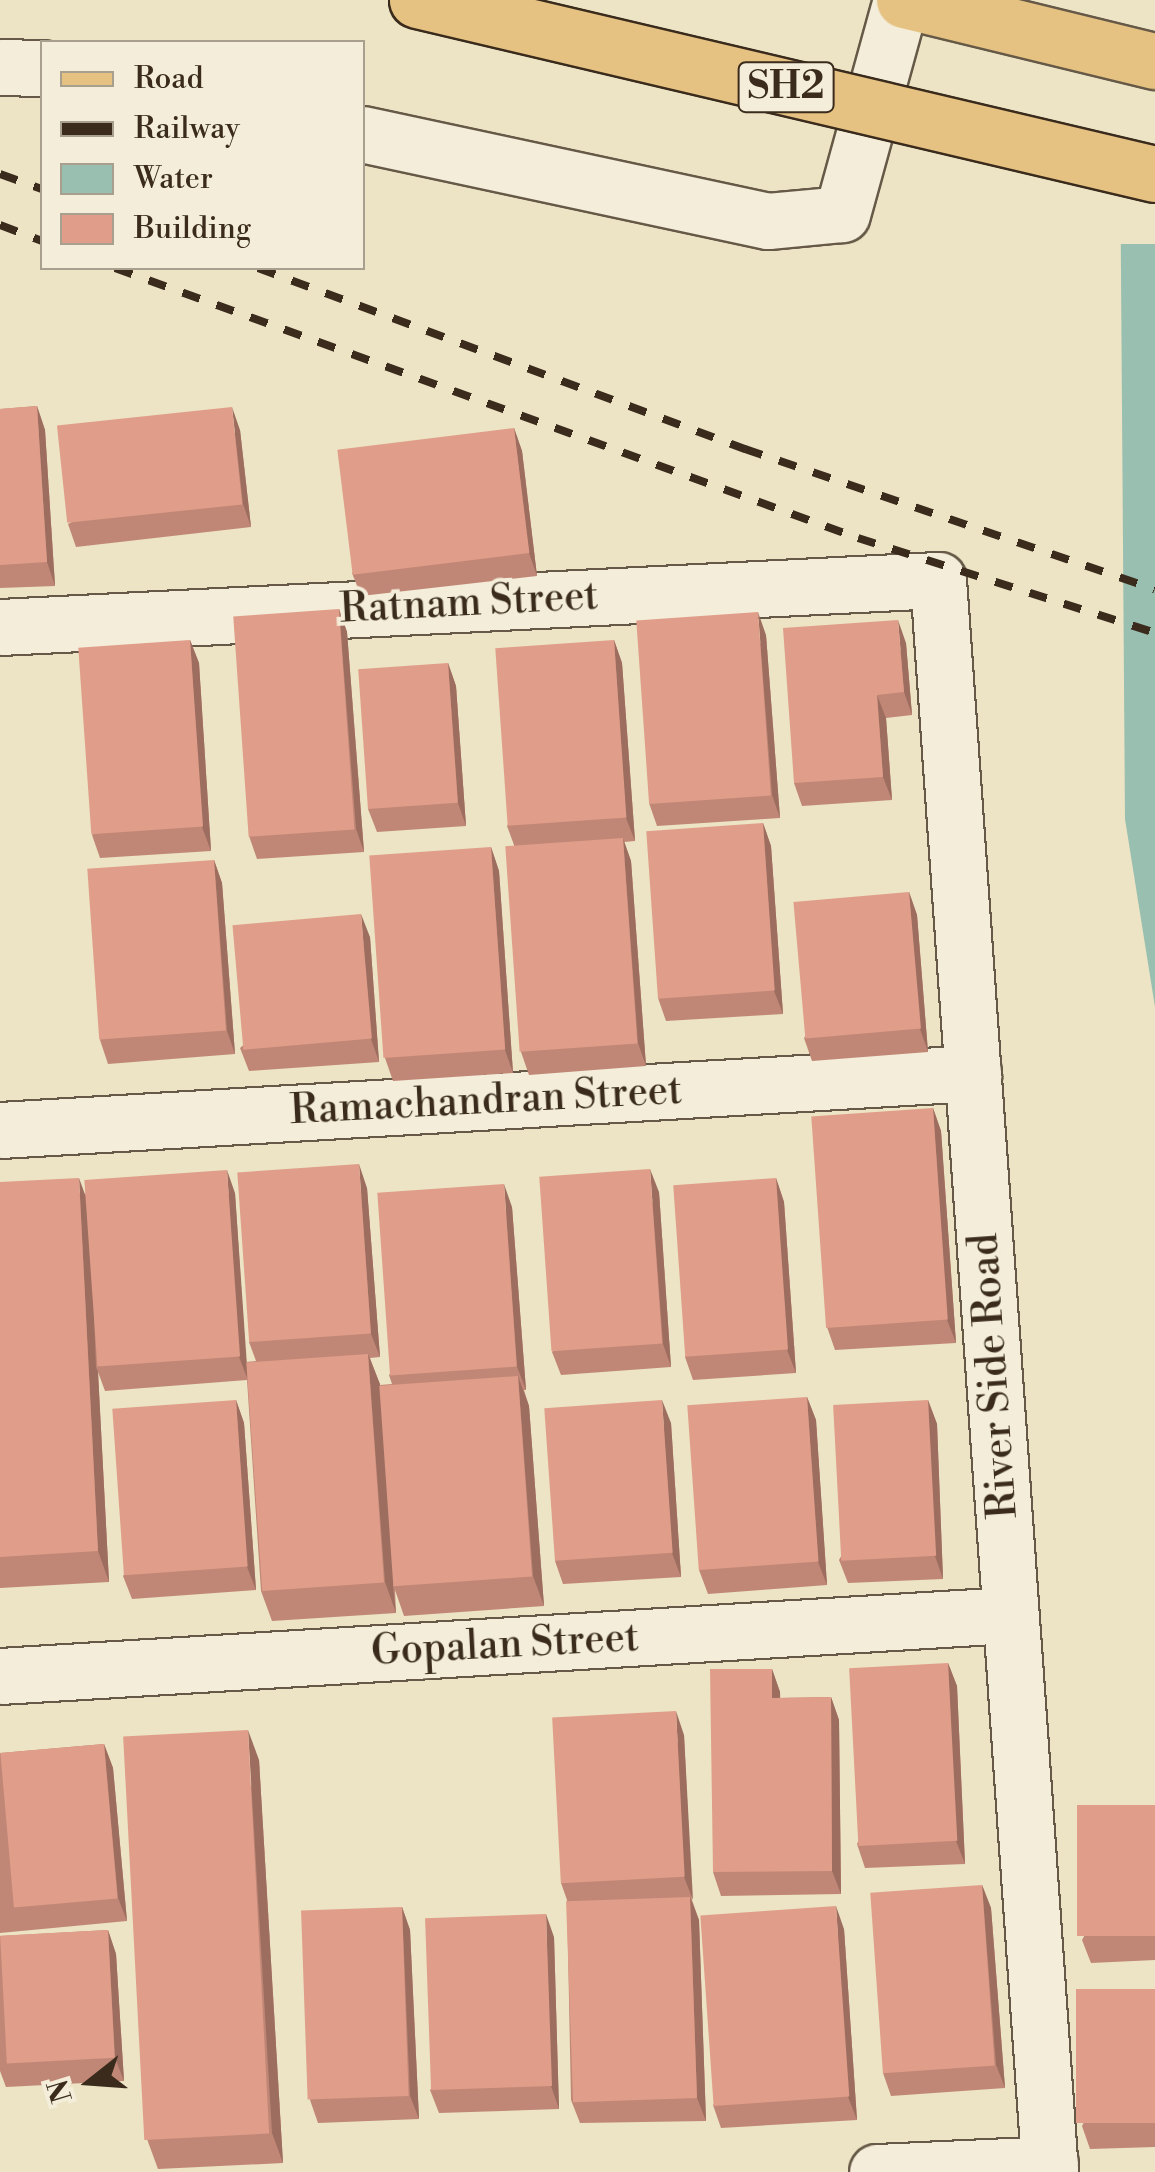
<!DOCTYPE html>
<style>
body{margin:0}
#map{position:relative;width:1155px;height:2172px;overflow:hidden;background:#ece4c4;font-family:"Libre Bodoni",serif}
div>[style]{position:absolute}
.water>*{inset:0;background:#99bfb0}
.pier>*{inset:0;background:#ece4c4;transform-origin:0 0}
.roads{filter:drop-shadow(2px 0 #665947) drop-shadow(-2px 0 #665947) drop-shadow(0 2px #665947) drop-shadow(0 -2px #665947)}
.street>*{height:55px;margin:-27.5px;padding:0 27.5px;transform-origin:27.5px;border-radius:27.5px;background:#f3edd9}
.secondary>*{height:55px;margin:-27.5px;padding:0 27.5px;transform-origin:27.5px;border-radius:27.5px;background:#f3edd9}
.primary>*{height:55px;margin:-27.5px;padding:0 27.5px;transform-origin:27.5px;border-radius:27.5px;background:#e6c282}
.rail>*{height:8px;margin-top:-4px;transform-origin:0;background:repeating-linear-gradient(90deg,#3a2b1d 0 18px,transparent 0 36px)}
.bridges{filter:drop-shadow(2px 0 #3a2b1d) drop-shadow(-2px 0 #3a2b1d) drop-shadow(0 2px #3a2b1d) drop-shadow(0 -2px #3a2b1d)}
.primary-bridge>*{height:55px;margin:-27.5px;padding:0 27.5px;transform-origin:27.5px;border-radius:27.5px;background:#e6c282}
.wall>*{inset:0;background:#c18776}
.shaded-wall>*{inset:0;background:#9d6e60}
.building>*{inset:0;background:#e09d89;transform-origin:0 0}
span{translate:-50% -50%;white-space:nowrap;text-align:center;line-height:1.15;-webkit-text-stroke:8px #f3edd9;paint-order:stroke}
.shield-label span{padding:2px 8px;background:#f3edd9;border:2px solid;border-radius:8px;-webkit-text-stroke-width:0}
.shield-label{font-size:38px;color:#3a2b1d;font-weight:700}
.street-label{font-size:40px;color:#3a2b1d}
.legend{position:absolute;left:40px;top:40px;width:325px;height:230px;box-sizing:border-box;background:#f3edd9;border:2px solid #a99f8e;margin:0;padding:12px 18px;list-style:none;font-size:30px;color:#3a2b1d}
.legend li{display:flex;align-items:center;gap:20px;height:50px}
.legend b{width:50px;border:2px solid #a99f8e}
.north{position:absolute;left:40px;top:2032px;width:100px;height:100px;-webkit-text-stroke:8px #f3edd9;paint-order:stroke;rotate:253deg;font-size:28px;font-weight:700;line-height:40px;text-align:center;color:#3a2b1d}
.north::after{content:'';display:block;margin:auto;width:35px;height:45px;background:#3a2b1d;clip-path:polygon(50% 0,100% 100%,50% 72%,0 100%)}
</style>
<div id="map">
<div class="water">
<div style="clip-path:polygon(1119px 0,1155px 0,1155px 1007px,1125px 819px)"></div>
</div>
<div class="pier">
<div style="left:1114px;top:0;width:41px;height:244px"></div>
</div>
<div class="roads">
<div class="street">
<div style="left:0;top:627px;width:939px;rotate:-2.87deg"></div>
<div style="left:938px;top:580px;width:1596px;rotate:85.98deg"></div>
<div style="left:0;top:1130px;width:975px;rotate:-3.35deg"></div>
<div style="left:0;top:1676px;width:1012px;rotate:-3.46deg"></div>
<div style="left:877px;top:2172px;width:173px;rotate:-2.6deg"></div>
</div>
<div class="secondary">
<div style="left:0;top:67px;width:42px;rotate:1.4deg"></div>
<div style="left:362px;top:134px;width:415px;rotate:12.1deg"></div>
<div style="left:768px;top:221px;width:74px;rotate:-5.4deg"></div>
<div style="left:842px;top:214px;width:222px;rotate:-74.6deg"></div>
</div>
<div class="primary">
<div style="left:904px;top:0;width:258px;rotate:13.7deg"></div>
</div>
</div>
<div class="rail">
<div style="left:0;top:174px;width:45px;rotate:19.7deg"></div>
<div style="left:0;top:225px;width:45px;rotate:20.9deg"></div>
<div style="left:115px;top:268px;width:791px;rotate:19.97deg"></div>
<div style="left:858px;top:538px;width:312px;rotate:17.7deg"></div>
<div style="left:258px;top:268px;width:520px;rotate:20.39deg"></div>
<div style="left:745px;top:449px;width:433px;rotate:18.9deg"></div>
</div>
<div class="bridges">
<div class="primary-bridge">
<div style="left:417px;top:0;width:758px;rotate:13.27deg"></div>
</div>
</div>
<div class="wall">
<div style="clip-path:polygon(37px 406px,45px 430px,55px 586px,0 588px,0 409px)"></div>
<div style="clip-path:polygon(514px 428px,522px 451px,537px 576px,361px 596px,352px 573px)"></div>
<div style="clip-path:polygon(240px 430px,251px 527px,76px 547px,68px 524px)"></div>
<div style="clip-path:polygon(339px 609px,347px 632px,364px 852px,257px 859px,249px 836px)"></div>
<div style="clip-path:polygon(766px 635px,780px 818px,657px 826px,649px 803px)"></div>
<div style="clip-path:polygon(190px 640px,199px 663px,211px 851px,100px 858px,92px 835px)"></div>
<div style="clip-path:polygon(614px 640px,622px 663px,635px 841px,624px 842px,631px 861px,646px 1066px,529px 1075px,521px 1052px,514px 845px,507px 826px)"></div>
<div style="clip-path:polygon(906px 643px,912px 715px,886px 718px,892px 800px,802px 806px,794px 783px)"></div>
<div style="clip-path:polygon(448px 663px,456px 686px,466px 826px,377px 832px,368px 809px)"></div>
<div style="clip-path:polygon(763px 823px,771px 846px,783px 1014px,666px 1021px,658px 998px)"></div>
<div style="clip-path:polygon(491px 847px,499px 871px,513px 1073px,393px 1081px,385px 1058px)"></div>
<div style="clip-path:polygon(214px 860px,222px 883px,235px 1054px,108px 1064px,100px 1040px)"></div>
<div style="clip-path:polygon(909px 892px,917px 915px,928px 1052px,812px 1061px,804px 1038px)"></div>
<div style="clip-path:polygon(370px 937px,379px 1062px,249px 1071px,240px 1048px)"></div>
<div style="clip-path:polygon(933px 1108px,941px 1131px,956px 1343px,835px 1350px,827px 1327px)"></div>
<div style="clip-path:polygon(776px 1178px,784px 1202px,796px 1373px,693px 1380px,685px 1357px)"></div>
<div style="clip-path:polygon(0 1182px,85px 1194px,235px 1193px,246px 1362px,256px 1361px,249px 1342px,367px 1188px,380px 1357px,370px 1358px,380px 1385px,392px 1384px,389px 1375px,512px 1207px,526px 1390px,524px 1390px,529px 1406px,544px 1606px,404px 1616px,395px 1590px,396px 1613px,272px 1621px,261px 1591px,247px 1380px,105px 1391px,98px 1372px,109px 1582px,0 1588px)"></div>
<div style="clip-path:polygon(659px 1192px,671px 1367px,561px 1375px,552px 1352px)"></div>
<div style="clip-path:polygon(807px 1397px,816px 1420px,827px 1585px,708px 1594px,699px 1570px)"></div>
<div style="clip-path:polygon(236px 1400px,244px 1423px,256px 1590px,132px 1599px,123px 1576px)"></div>
<div style="clip-path:polygon(928px 1400px,937px 1424px,943px 1579px,848px 1583px,839px 1560px)"></div>
<div style="clip-path:polygon(671px 1423px,681px 1577px,563px 1584px,555px 1561px)"></div>
<div style="clip-path:polygon(948px 1663px,957px 1686px,965px 1864px,865px 1868px,857px 1844px)"></div>
<div style="clip-path:polygon(772px 1669px,780px 1692px,780px 1698px,831px 1697px,839px 1720px,841px 1894px,721px 1896px,713px 1872px)"></div>
<div style="clip-path:polygon(684px 1735px,692px 1900px,699px 1920px,706px 2121px,580px 2123px,571px 2100px,567px 1900px,561px 1883px)"></div>
<div style="clip-path:polygon(104px 1744px,113px 1768px,127px 1921px,0 1933px,0 1753px)"></div>
<div style="clip-path:polygon(259px 1760px,283px 2163px,158px 2169px,147px 2139px)"></div>
<div style="clip-path:polygon(1155px 1805px,1155px 1960px,1091px 1963px,1082px 1940px)"></div>
<div style="clip-path:polygon(982px 1885px,991px 1908px,1005px 2088px,891px 2096px,883px 2073px)"></div>
<div style="clip-path:polygon(402px 1907px,410px 1930px,419px 2119px,318px 2123px,310px 2100px)"></div>
<div style="clip-path:polygon(844px 1929px,857px 2120px,721px 2128px,713px 2105px)"></div>
<div style="clip-path:polygon(108px 1930px,116px 1954px,124px 2081px,6px 2087px,0 2071px,0 1936px)"></div>
<div style="clip-path:polygon(554px 1937px,559px 2109px,439px 2113px,430px 2090px)"></div>
<div style="clip-path:polygon(1155px 1989px,1155px 2147px,1090px 2149px,1082px 2126px)"></div>
</div>
<div class="shaded-wall">
<div style="clip-path:polygon(37px 406px,45px 430px,55px 586px,47px 562px)"></div>
<div style="clip-path:polygon(232px 407px,240px 430px,251px 527px,243px 504px)"></div>
<div style="clip-path:polygon(514px 428px,522px 451px,537px 576px,529px 553px)"></div>
<div style="clip-path:polygon(339px 609px,347px 632px,364px 852px,356px 829px)"></div>
<div style="clip-path:polygon(758px 612px,766px 635px,780px 818px,772px 795px)"></div>
<div style="clip-path:polygon(898px 620px,906px 643px,912px 715px,904px 692px)"></div>
<div style="clip-path:polygon(190px 640px,199px 663px,211px 851px,202px 827px)"></div>
<div style="clip-path:polygon(614px 640px,622px 663px,635px 841px,626px 818px)"></div>
<div style="clip-path:polygon(448px 663px,456px 686px,466px 826px,458px 803px)"></div>
<div style="clip-path:polygon(877px 695px,886px 718px,892px 800px,883px 777px)"></div>
<div style="clip-path:polygon(763px 823px,771px 846px,783px 1014px,774px 991px)"></div>
<div style="clip-path:polygon(623px 838px,631px 861px,646px 1066px,638px 1043px)"></div>
<div style="clip-path:polygon(491px 847px,499px 871px,513px 1073px,505px 1050px)"></div>
<div style="clip-path:polygon(214px 860px,222px 883px,235px 1054px,227px 1031px)"></div>
<div style="clip-path:polygon(909px 892px,917px 915px,928px 1052px,920px 1029px)"></div>
<div style="clip-path:polygon(361px 914px,370px 937px,379px 1062px,371px 1039px)"></div>
<div style="clip-path:polygon(933px 1108px,941px 1131px,956px 1343px,947px 1320px)"></div>
<div style="clip-path:polygon(359px 1164px,367px 1188px,380px 1357px,371px 1334px)"></div>
<div style="clip-path:polygon(650px 1169px,659px 1192px,671px 1367px,663px 1344px)"></div>
<div style="clip-path:polygon(227px 1170px,235px 1193px,248px 1380px,239px 1357px)"></div>
<div style="clip-path:polygon(79px 1178px,90px 1208px,96px 1367px,98px 1372px,109px 1582px,98px 1551px)"></div>
<div style="clip-path:polygon(776px 1178px,784px 1202px,796px 1373px,787px 1350px)"></div>
<div style="clip-path:polygon(504px 1184px,512px 1207px,526px 1390px,517px 1367px)"></div>
<div style="clip-path:polygon(368px 1354px,380px 1384px,394px 1585px,393px 1585px,396px 1613px,385px 1582px)"></div>
<div style="clip-path:polygon(518px 1376px,529px 1406px,544px 1606px,533px 1576px)"></div>
<div style="clip-path:polygon(807px 1397px,816px 1420px,827px 1585px,818px 1562px)"></div>
<div style="clip-path:polygon(236px 1400px,244px 1423px,256px 1590px,247px 1567px)"></div>
<div style="clip-path:polygon(662px 1400px,671px 1423px,681px 1577px,672px 1553px)"></div>
<div style="clip-path:polygon(928px 1400px,937px 1424px,943px 1579px,935px 1556px)"></div>
<div style="clip-path:polygon(948px 1663px,957px 1686px,965px 1864px,956px 1841px)"></div>
<div style="clip-path:polygon(772px 1669px,780px 1692px,781px 1721px,772px 1698px)"></div>
<div style="clip-path:polygon(831px 1697px,839px 1720px,841px 1894px,832px 1871px)"></div>
<div style="clip-path:polygon(676px 1711px,684px 1735px,693px 1900px,684px 1877px)"></div>
<div style="clip-path:polygon(248px 1730px,259px 1760px,283px 2163px,272px 2133px)"></div>
<div style="clip-path:polygon(104px 1744px,113px 1768px,127px 1921px,118px 1898px)"></div>
<div style="clip-path:polygon(982px 1885px,991px 1908px,1005px 2088px,996px 2065px)"></div>
<div style="clip-path:polygon(690px 1897px,699px 1920px,706px 2121px,697px 2098px)"></div>
<div style="clip-path:polygon(836px 1906px,844px 1929px,857px 2120px,848px 2097px)"></div>
<div style="clip-path:polygon(402px 1907px,410px 1930px,419px 2119px,410px 2096px)"></div>
<div style="clip-path:polygon(546px 1914px,554px 1937px,559px 2109px,551px 2086px)"></div>
<div style="clip-path:polygon(108px 1930px,116px 1954px,124px 2081px,115px 2058px)"></div>
</div>
<div class="building">
<div style="clip-path:polygon(37px 406px,47px 562px,0 565px,0 409px)"></div>
<div style="left:232px;top:407px;width:98px;height:176px;rotate:84deg"></div>
<div style="left:514px;top:428px;width:126px;height:178px;rotate:83deg"></div>
<div style="left:339px;top:609px;width:221px;height:106px;rotate:86deg"></div>
<div style="left:758px;top:612px;width:184px;height:122px;rotate:86deg"></div>
<div style="clip-path:polygon(898px 620px,904px 692px,877px 695px,883px 777px,794px 783px,783px 628px)"></div>
<div style="left:190px;top:640px;width:187px;height:112px;rotate:86deg"></div>
<div style="left:614px;top:640px;width:178px;height:119px;rotate:86deg"></div>
<div style="left:448px;top:663px;width:140px;height:90px;rotate:86deg"></div>
<div style="left:763px;top:823px;width:168px;height:117px;rotate:86deg"></div>
<div style="left:623px;top:838px;width:206px;height:118px;rotate:86deg"></div>
<div style="left:491px;top:847px;width:203px;height:122px;rotate:86deg"></div>
<div style="left:214px;top:860px;width:171px;height:127px;rotate:86deg"></div>
<div style="left:909px;top:892px;width:137px;height:116px;rotate:85deg"></div>
<div style="left:361px;top:914px;width:125px;height:129px;rotate:85deg"></div>
<div style="left:933px;top:1108px;width:212px;height:122px;rotate:86deg"></div>
<div style="left:359px;top:1164px;width:170px;height:122px;rotate:86deg"></div>
<div style="left:650px;top:1169px;width:175px;height:111px;rotate:86deg"></div>
<div style="left:227px;top:1170px;width:187px;height:143px;rotate:86deg"></div>
<div style="clip-path:polygon(79px 1178px,98px 1551px,0 1557px,0 1182px)"></div>
<div style="left:776px;top:1178px;width:172px;height:103px;rotate:86deg"></div>
<div style="left:504px;top:1184px;width:183px;height:127px;rotate:86deg"></div>
<div style="left:368px;top:1354px;width:229px;height:122px;rotate:86deg"></div>
<div style="left:518px;top:1376px;width:201px;height:139px;rotate:86deg"></div>
<div style="left:807px;top:1397px;width:165px;height:120px;rotate:86deg"></div>
<div style="left:236px;top:1400px;width:167px;height:124px;rotate:86deg"></div>
<div style="left:662px;top:1400px;width:153px;height:118px;rotate:86deg"></div>
<div style="left:928px;top:1400px;width:156px;height:95px;rotate:87deg"></div>
<div style="left:948px;top:1663px;width:178px;height:99px;rotate:87deg"></div>
<div style="clip-path:polygon(710px 1669px,772px 1669px,772px 1698px,831px 1697px,832px 1871px,713px 1872px)"></div>
<div style="left:676px;top:1711px;width:166px;height:124px;rotate:87deg"></div>
<div style="left:248px;top:1730px;width:404px;height:125px;rotate:87deg"></div>
<div style="left:104px;top:1744px;width:155px;height:104px;rotate:85deg"></div>
<div style="left:1155px;top:1805px;width:131px;height:78px;rotate:90deg"></div>
<div style="left:982px;top:1885px;width:181px;height:112px;rotate:86deg"></div>
<div style="left:690px;top:1897px;width:201px;height:124px;rotate:88deg"></div>
<div style="left:836px;top:1906px;width:191px;height:136px;rotate:86deg"></div>
<div style="left:402px;top:1907px;width:189px;height:101px;rotate:88deg"></div>
<div style="left:546px;top:1914px;width:172px;height:121px;rotate:88deg"></div>
<div style="left:108px;top:1930px;width:128px;height:108px;rotate:87deg"></div>
<div style="left:1155px;top:1989px;width:134px;height:79px;rotate:90deg"></div>
</div>
<div class="shield-label">
<span style="left:786px;top:87px">SH2</span>
</div>
<div class="street-label">
<span style="left:469px;top:603px;rotate:-3deg">Ratnam Street</span>
<span style="left:486px;top:1101px;rotate:-3deg">Ramachandran Street</span>
<span style="left:994px;top:1376px;rotate:-94deg">River Side Road</span>
<span style="left:505px;top:1645px;rotate:-3deg">Gopalan Street</span>
</div>
<ul class="legend">
<li><b style="height:12px;background:#e6c282"></b>Road</li>
<li><b style="height:12px;background:#3a2b1d"></b>Railway</li>
<li><b style="height:28px;background:#99bfb0"></b>Water</li>
<li><b style="height:28px;background:#e09d89"></b>Building</li>
</ul>
<div class="north">N</div>
</div>
